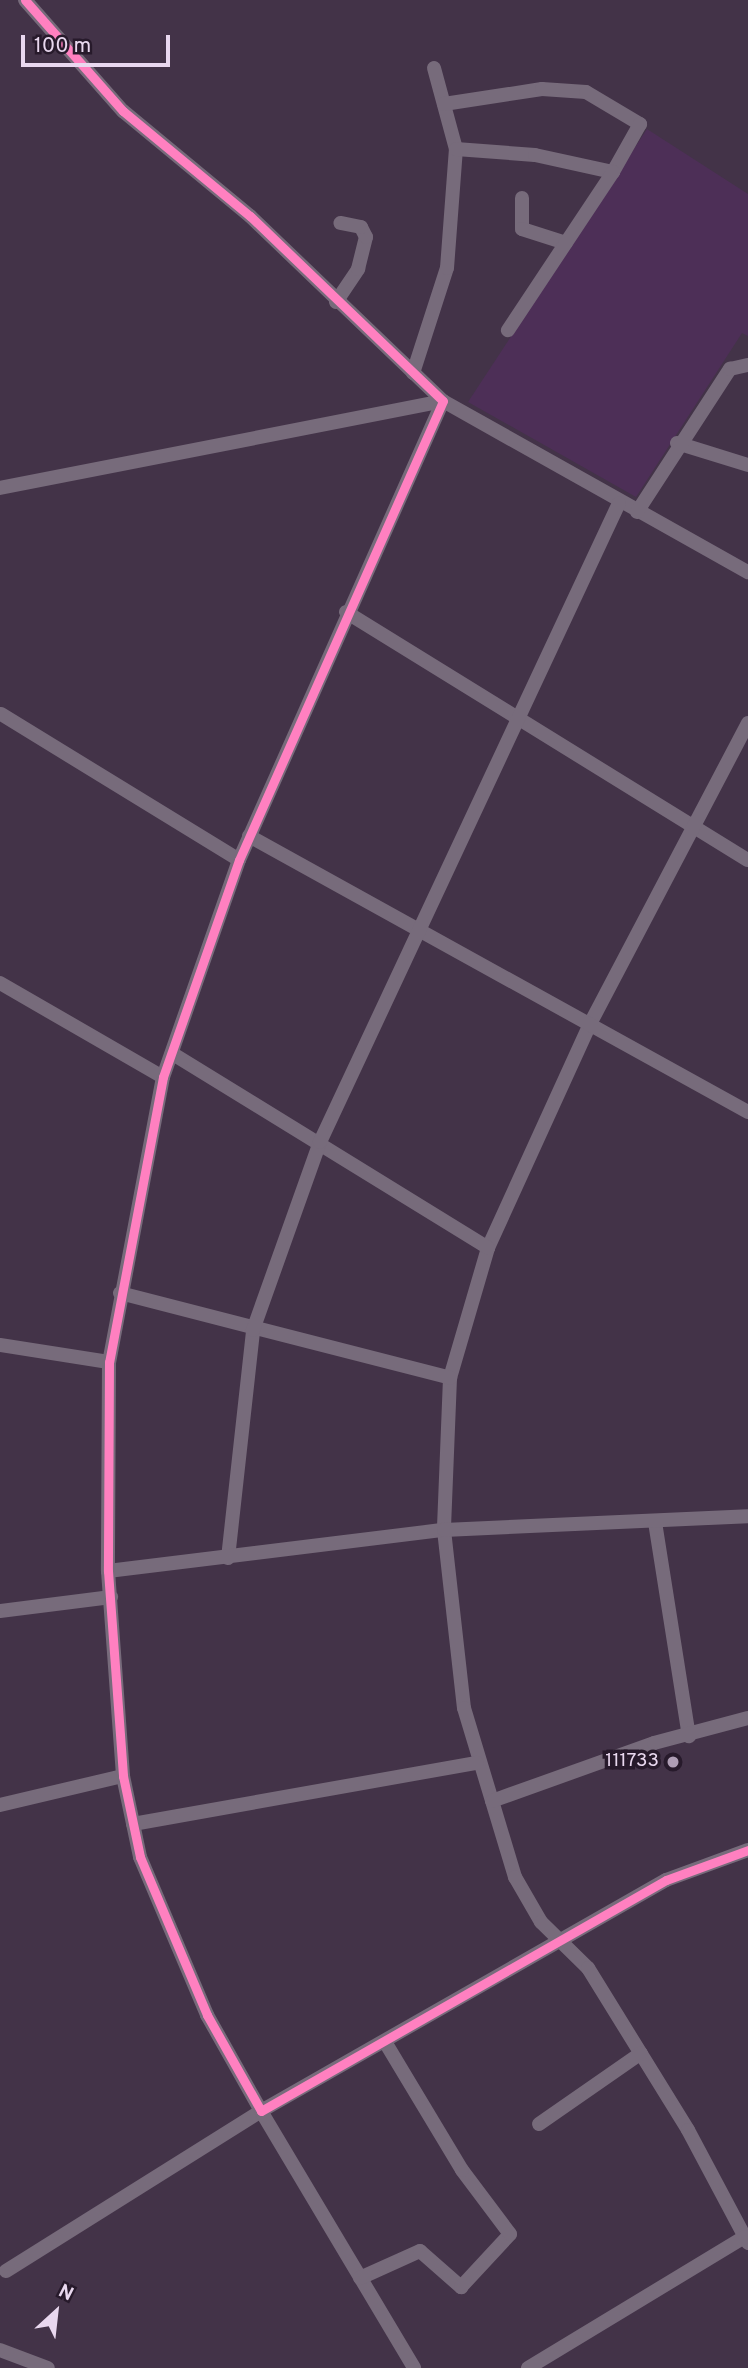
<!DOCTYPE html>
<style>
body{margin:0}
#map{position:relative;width:748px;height:2368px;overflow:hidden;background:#433348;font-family:Overpass,sans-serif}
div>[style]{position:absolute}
.built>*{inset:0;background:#4d2f57}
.minor>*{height:14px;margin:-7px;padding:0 7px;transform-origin:7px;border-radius:7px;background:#776b7b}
.cycleway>*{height:9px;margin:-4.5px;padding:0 4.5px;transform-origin:4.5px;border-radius:4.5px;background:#ff80c0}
.dots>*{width:19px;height:19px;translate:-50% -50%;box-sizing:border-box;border:4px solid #271a2b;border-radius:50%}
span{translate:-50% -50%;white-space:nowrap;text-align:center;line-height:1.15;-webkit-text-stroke:7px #271a2b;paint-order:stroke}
.poi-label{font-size:19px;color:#e9d8ef}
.right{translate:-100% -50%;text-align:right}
.north{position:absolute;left:21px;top:2277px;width:70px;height:70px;-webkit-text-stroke:5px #271a2b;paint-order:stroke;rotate:27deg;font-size:19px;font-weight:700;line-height:28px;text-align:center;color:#e9d8ef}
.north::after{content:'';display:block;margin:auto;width:24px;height:32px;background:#e9d8ef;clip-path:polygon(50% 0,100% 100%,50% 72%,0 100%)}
.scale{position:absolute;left:21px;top:35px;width:149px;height:32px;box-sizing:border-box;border:4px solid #e9d8ef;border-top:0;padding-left:9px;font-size:21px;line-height:24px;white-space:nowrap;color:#e9d8ef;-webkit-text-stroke:5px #271a2b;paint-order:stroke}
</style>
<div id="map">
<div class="built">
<div style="clip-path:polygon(647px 129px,748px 194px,748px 336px,742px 333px,636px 497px,468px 402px)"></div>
</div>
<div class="minor">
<div style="left:25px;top:0;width:148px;rotate:48.6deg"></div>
<div style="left:123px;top:111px;width:165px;rotate:39.6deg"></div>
<div style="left:250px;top:216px;width:267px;rotate:43.8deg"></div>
<div style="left:443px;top:401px;width:502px;rotate:113.96deg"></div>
<div style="left:239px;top:860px;width:230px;rotate:109.3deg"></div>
<div style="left:163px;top:1077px;width:290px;rotate:100.7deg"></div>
<div style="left:109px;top:1362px;width:209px;rotate:90.3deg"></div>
<div style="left:108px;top:1571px;width:206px;rotate:85.8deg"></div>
<div style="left:123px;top:1776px;width:83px;rotate:78.1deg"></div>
<div style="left:140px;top:1857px;width:172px;rotate:67deg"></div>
<div style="left:207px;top:2015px;width:110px;rotate:60.6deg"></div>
<div style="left:261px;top:2111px;width:466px;rotate:-29.7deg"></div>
<div style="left:666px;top:1880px;width:87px;rotate:-20.1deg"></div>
<div style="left:434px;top:68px;width:84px;rotate:74.8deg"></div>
<div style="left:444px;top:104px;width:99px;rotate:-8.7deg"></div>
<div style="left:542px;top:89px;width:44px;rotate:3.9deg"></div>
<div style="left:586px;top:92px;width:63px;rotate:30.7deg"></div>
<div style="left:640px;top:124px;width:55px;rotate:119.4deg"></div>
<div style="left:522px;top:198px;width:31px;rotate:90deg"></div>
<div style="left:522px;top:229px;width:46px;rotate:17.7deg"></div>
<div style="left:336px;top:302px;width:40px;rotate:-56deg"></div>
<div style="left:358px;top:269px;width:33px;rotate:-76deg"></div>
<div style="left:366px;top:237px;width:11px;rotate:-117deg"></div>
<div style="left:361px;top:227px;width:21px;rotate:-169deg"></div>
<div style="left:413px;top:373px;width:110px;rotate:-72.1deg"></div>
<div style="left:447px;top:268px;width:119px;rotate:-85.7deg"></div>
<div style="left:456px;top:149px;width:79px;rotate:4.3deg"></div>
<div style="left:535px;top:155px;width:80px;rotate:12.3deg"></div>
<div style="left:613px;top:172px;width:190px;rotate:123.6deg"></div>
<div style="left:677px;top:443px;width:74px;rotate:17.2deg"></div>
<div style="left:0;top:488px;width:451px;rotate:-11.1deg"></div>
<div style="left:443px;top:401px;width:350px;rotate:29.3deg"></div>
<div style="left:637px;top:512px;width:171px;rotate:-57deg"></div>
<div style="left:730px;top:369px;width:18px;rotate:-13deg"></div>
<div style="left:346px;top:612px;width:472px;rotate:31.7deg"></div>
<div style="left:1px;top:714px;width:279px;rotate:31.5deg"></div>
<div style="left:748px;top:723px;width:340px;rotate:117.7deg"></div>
<div style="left:590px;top:1024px;width:246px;rotate:114.5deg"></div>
<div style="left:488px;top:1248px;width:135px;rotate:106.3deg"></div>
<div style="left:450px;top:1378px;width:152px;rotate:92.3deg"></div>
<div style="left:444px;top:1530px;width:179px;rotate:83.6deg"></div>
<div style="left:464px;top:1708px;width:177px;rotate:73.2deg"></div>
<div style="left:515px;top:1877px;width:52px;rotate:60deg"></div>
<div style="left:541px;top:1922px;width:66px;rotate:44.4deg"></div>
<div style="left:588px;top:1968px;width:190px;rotate:58.3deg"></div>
<div style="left:688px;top:2130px;width:128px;rotate:62deg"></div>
<div style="left:249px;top:836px;width:570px;rotate:28.95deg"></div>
<div style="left:0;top:983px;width:188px;rotate:30deg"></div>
<div style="left:173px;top:1054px;width:370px;rotate:31.6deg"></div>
<div style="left:120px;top:1293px;width:341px;rotate:14.4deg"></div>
<div style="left:0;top:1345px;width:110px;rotate:8.9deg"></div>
<div style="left:655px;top:1522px;width:217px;rotate:81deg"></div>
<div style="left:228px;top:1558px;width:229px;rotate:-83.7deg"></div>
<div style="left:253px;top:1330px;width:200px;rotate:-70.4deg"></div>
<div style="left:320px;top:1142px;width:705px;rotate:-64.92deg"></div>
<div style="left:108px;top:1571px;width:338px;rotate:-7deg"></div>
<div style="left:444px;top:1530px;width:304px;rotate:-2.6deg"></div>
<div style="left:0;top:1611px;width:112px;rotate:-7.2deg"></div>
<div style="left:492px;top:1801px;width:172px;rotate:-19.7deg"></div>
<div style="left:654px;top:1743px;width:97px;rotate:-14.9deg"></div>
<div style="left:0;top:1805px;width:126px;rotate:-13.3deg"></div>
<div style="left:133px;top:1824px;width:349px;rotate:-10.1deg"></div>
<div style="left:539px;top:2124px;width:124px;rotate:-34.8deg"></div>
<div style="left:6px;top:2271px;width:301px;rotate:-32.1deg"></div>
<div style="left:261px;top:2111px;width:299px;rotate:59.2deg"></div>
<div style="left:360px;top:2278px;width:66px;rotate:-24.2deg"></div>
<div style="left:420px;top:2251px;width:55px;rotate:41.3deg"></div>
<div style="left:461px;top:2287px;width:72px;rotate:-47.2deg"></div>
<div style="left:510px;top:2234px;width:80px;rotate:-126.9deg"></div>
<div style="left:462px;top:2170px;width:146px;rotate:-121deg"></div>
<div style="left:0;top:2350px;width:51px;rotate:20.6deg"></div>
<div style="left:528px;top:2368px;width:253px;rotate:-31.2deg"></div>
</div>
<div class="cycleway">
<div style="left:25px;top:0;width:148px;rotate:48.6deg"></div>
<div style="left:123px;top:111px;width:165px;rotate:39.6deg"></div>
<div style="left:250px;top:216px;width:267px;rotate:43.8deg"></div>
<div style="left:443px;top:401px;width:502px;rotate:113.96deg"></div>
<div style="left:239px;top:860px;width:230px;rotate:109.3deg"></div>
<div style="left:163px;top:1077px;width:290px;rotate:100.7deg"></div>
<div style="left:109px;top:1362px;width:209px;rotate:90.3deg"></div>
<div style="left:108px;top:1571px;width:206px;rotate:85.8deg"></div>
<div style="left:123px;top:1776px;width:83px;rotate:78.1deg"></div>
<div style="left:140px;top:1857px;width:172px;rotate:67deg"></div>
<div style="left:207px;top:2015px;width:110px;rotate:60.6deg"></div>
<div style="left:261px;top:2111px;width:466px;rotate:-29.7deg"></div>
<div style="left:666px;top:1880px;width:87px;rotate:-20.1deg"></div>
</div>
<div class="dots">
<div style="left:673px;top:1762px;background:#af9eb5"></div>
</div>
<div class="poi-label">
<span class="right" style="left:659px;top:1762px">111733</span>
</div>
<div class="north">N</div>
<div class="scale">100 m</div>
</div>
